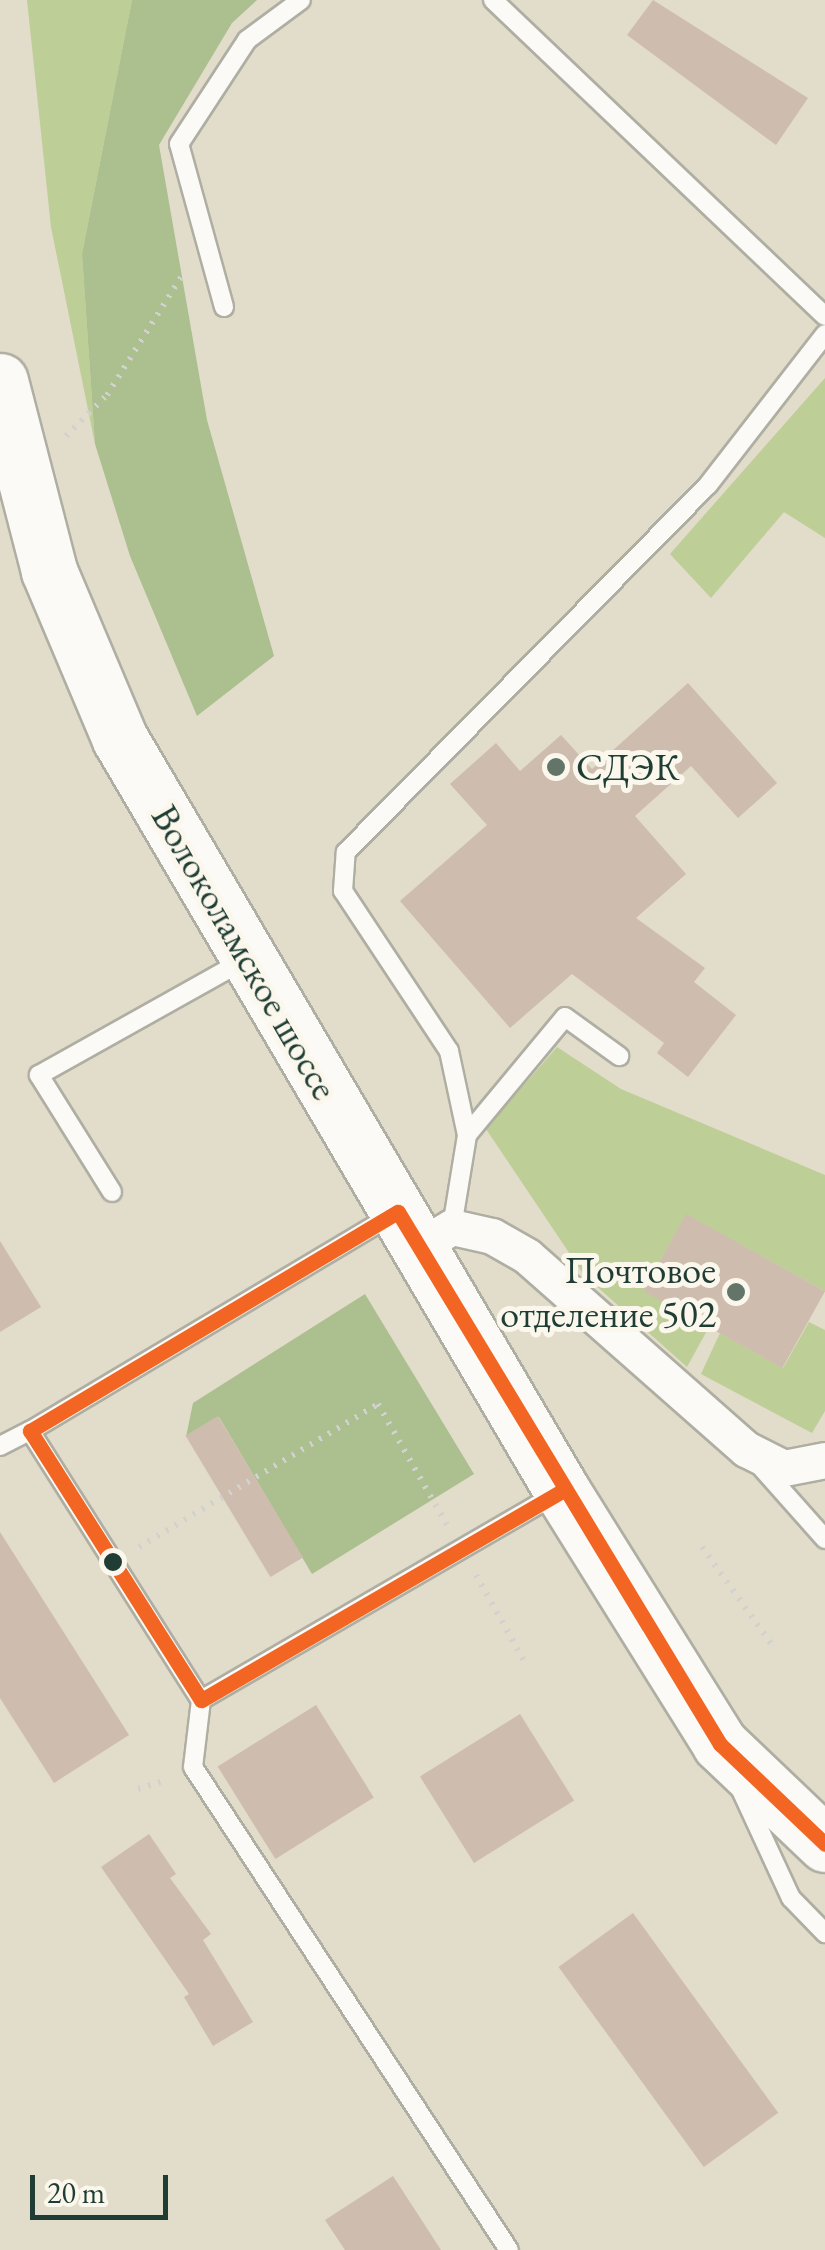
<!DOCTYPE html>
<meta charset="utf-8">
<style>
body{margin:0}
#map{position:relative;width:825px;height:2250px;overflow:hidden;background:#e2dcca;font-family:"EB Garamond",serif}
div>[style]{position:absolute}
.green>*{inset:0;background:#bdce96}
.forest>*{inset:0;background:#acbf8f}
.building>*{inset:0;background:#cebdae;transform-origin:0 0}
.path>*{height:6px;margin-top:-3px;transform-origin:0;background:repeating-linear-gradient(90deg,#d1d1cd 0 2.5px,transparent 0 10.5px)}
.roads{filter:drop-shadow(2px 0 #afaea2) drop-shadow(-2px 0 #afaea2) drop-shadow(0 2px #afaea2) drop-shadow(0 -2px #afaea2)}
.service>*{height:18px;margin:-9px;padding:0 9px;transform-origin:9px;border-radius:9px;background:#fbfaf7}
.minor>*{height:35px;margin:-17.5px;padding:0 17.5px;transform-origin:17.5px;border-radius:17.5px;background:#fbfaf7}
.primary>*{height:55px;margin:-27.5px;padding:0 27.5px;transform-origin:27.5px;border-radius:27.5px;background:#fbfaf7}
.bus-1>*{height:15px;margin:-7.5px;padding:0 7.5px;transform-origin:7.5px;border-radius:7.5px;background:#f26522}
.dots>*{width:28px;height:28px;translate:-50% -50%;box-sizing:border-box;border:5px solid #fbf7ec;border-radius:50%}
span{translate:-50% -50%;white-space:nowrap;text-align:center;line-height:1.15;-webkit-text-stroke:10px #fbf7ec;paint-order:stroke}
.poi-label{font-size:38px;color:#1f3d34}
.left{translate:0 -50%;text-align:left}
.right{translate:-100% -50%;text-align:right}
.street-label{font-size:38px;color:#1f3d34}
.scale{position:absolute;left:30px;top:2175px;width:138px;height:45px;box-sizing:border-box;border:5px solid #1f3d34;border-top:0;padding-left:12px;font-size:30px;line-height:35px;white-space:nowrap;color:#1f3d34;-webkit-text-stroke:8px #fbf7ec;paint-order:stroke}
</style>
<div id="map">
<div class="green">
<div style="clip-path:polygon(27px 0,132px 0,82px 254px,95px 444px,51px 227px)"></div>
<div style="clip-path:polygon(825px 378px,825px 538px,784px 512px,711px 598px,670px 554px)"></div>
<div style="clip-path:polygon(557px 1047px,621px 1089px,825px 1175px,825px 1291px,686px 1215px,644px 1290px,709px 1327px,687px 1367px,584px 1275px,486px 1129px)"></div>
<div style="clip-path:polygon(809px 1322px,825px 1330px,825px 1411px,812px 1433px,701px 1374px,720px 1333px,783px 1368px)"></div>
</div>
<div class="forest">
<div style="clip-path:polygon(132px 0,257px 0,232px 23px,159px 145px,207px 420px,274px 656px,197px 716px,130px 556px,95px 444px,82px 254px)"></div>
<div style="clip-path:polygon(365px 1294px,474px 1474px,312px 1574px,219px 1417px,186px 1437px,193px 1403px)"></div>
</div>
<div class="building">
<div style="clip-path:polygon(653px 0,808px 98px,776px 145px,627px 35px)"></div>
<div style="clip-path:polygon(688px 683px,777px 783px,738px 818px,691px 766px,635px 816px,686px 874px,636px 918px,705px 968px,694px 982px,736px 1015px,688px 1077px,657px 1053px,664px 1043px,572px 974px,510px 1028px,400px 901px,487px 825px,450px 784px,496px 743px,520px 771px,561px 735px,592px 769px)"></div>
<div style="left:686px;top:1214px;width:159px;height:88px;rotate:29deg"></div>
<div style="clip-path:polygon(0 1241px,41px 1307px,0 1332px)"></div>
<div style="left:218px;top:1416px;width:165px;height:38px;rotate:59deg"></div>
<div style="clip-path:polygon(0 1532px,129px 1735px,54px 1783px,0 1698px)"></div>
<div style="left:316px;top:1705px;width:109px;height:116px;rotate:58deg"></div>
<div style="left:520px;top:1714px;width:102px;height:118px;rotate:58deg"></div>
<div style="clip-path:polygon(149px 1834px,176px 1874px,170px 1878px,211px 1934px,203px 1940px,253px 2022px,213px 2046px,184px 1997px,189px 1994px,101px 1867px)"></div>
<div style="left:633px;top:1913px;width:247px;height:92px;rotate:54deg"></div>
<div style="clip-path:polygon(393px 2176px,441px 2250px,345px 2250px,325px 2220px)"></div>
</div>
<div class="path">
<div style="left:66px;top:436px;width:58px;rotate:-45deg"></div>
<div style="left:107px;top:395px;width:139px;rotate:-57.9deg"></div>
<div style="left:139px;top:1547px;width:279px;rotate:-30.9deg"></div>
<div style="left:378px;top:1404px;width:139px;rotate:60.3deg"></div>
<div style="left:702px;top:1547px;width:125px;rotate:54.4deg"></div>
<div style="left:476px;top:1575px;width:98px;rotate:60.8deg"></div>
<div style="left:138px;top:1789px;width:28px;rotate:-17deg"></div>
</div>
<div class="roads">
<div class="service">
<div style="left:493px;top:0;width:458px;rotate:43.6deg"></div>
<div style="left:224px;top:307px;width:169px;rotate:-105.4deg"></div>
<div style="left:179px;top:144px;width:124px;rotate:-56.8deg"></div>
<div style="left:247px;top:40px;width:67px;rotate:-36.5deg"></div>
<div style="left:467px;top:1135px;width:153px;rotate:-50.3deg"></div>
<div style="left:565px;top:1017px;width:67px;rotate:35.8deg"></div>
<div style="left:112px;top:1192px;width:138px;rotate:-122deg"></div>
<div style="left:39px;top:1075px;width:234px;rotate:-29.2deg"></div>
<div style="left:394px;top:1214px;width:424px;rotate:149.2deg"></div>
<div style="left:30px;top:1431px;width:319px;rotate:57.6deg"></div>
<div style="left:201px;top:1700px;width:411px;rotate:-30.1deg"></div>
<div style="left:452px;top:1227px;width:93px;rotate:-80.7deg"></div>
<div style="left:467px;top:1135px;width:86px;rotate:-102.1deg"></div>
<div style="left:449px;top:1051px;width:192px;rotate:-123.5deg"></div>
<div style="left:343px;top:891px;width:39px;rotate:-86deg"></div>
<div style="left:346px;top:852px;width:515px;rotate:-45.39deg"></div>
<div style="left:708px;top:485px;width:191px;rotate:-52.2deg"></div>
<div style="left:0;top:1446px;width:34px;rotate:-27deg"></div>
<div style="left:762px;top:1468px;width:95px;rotate:48.4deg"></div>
<div style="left:201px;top:1700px;width:67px;rotate:96.8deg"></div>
<div style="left:193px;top:1767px;width:577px;rotate:56.81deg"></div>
<div style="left:741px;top:1790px;width:119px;rotate:65.2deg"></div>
<div style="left:791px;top:1898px;width:49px;rotate:45.8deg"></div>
</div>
<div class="minor">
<div style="left:420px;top:1246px;width:37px;rotate:-31deg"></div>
<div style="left:452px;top:1227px;width:41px;rotate:12.7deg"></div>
<div style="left:492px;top:1236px;width:40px;rotate:29.7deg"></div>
<div style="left:527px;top:1256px;width:292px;rotate:41.4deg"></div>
<div style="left:746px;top:1449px;width:42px;rotate:26.6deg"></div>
<div style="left:784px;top:1468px;width:42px;rotate:-11deg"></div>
</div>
<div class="primary">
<div style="left:0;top:381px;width:196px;rotate:75.5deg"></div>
<div style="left:49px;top:571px;width:182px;rotate:67.1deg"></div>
<div style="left:120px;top:739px;width:872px;rotate:59.55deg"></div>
<div style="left:562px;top:1491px;width:298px;rotate:58deg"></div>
<div style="left:720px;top:1744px;width:145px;rotate:43.6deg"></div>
</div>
</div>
<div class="bus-1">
<div style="left:562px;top:1491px;width:417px;rotate:149.9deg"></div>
<div style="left:201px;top:1700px;width:319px;rotate:-122.4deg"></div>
<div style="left:30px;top:1431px;width:428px;rotate:-30.8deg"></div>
<div style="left:398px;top:1212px;width:622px;rotate:58.82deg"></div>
<div style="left:720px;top:1744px;width:145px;rotate:43.6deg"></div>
</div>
<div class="dots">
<div style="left:556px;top:767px;background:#637568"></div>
<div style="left:736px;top:1292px;background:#637568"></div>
<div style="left:113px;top:1562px;background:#1f3d34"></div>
</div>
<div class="poi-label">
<span class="left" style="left:576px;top:767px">СДЭК</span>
<span class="right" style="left:716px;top:1292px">Почтовое<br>отделение 502</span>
</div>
<div class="street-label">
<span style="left:245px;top:952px;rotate:60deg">Волоколамское шоссе</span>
</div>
<div class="scale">20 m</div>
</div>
